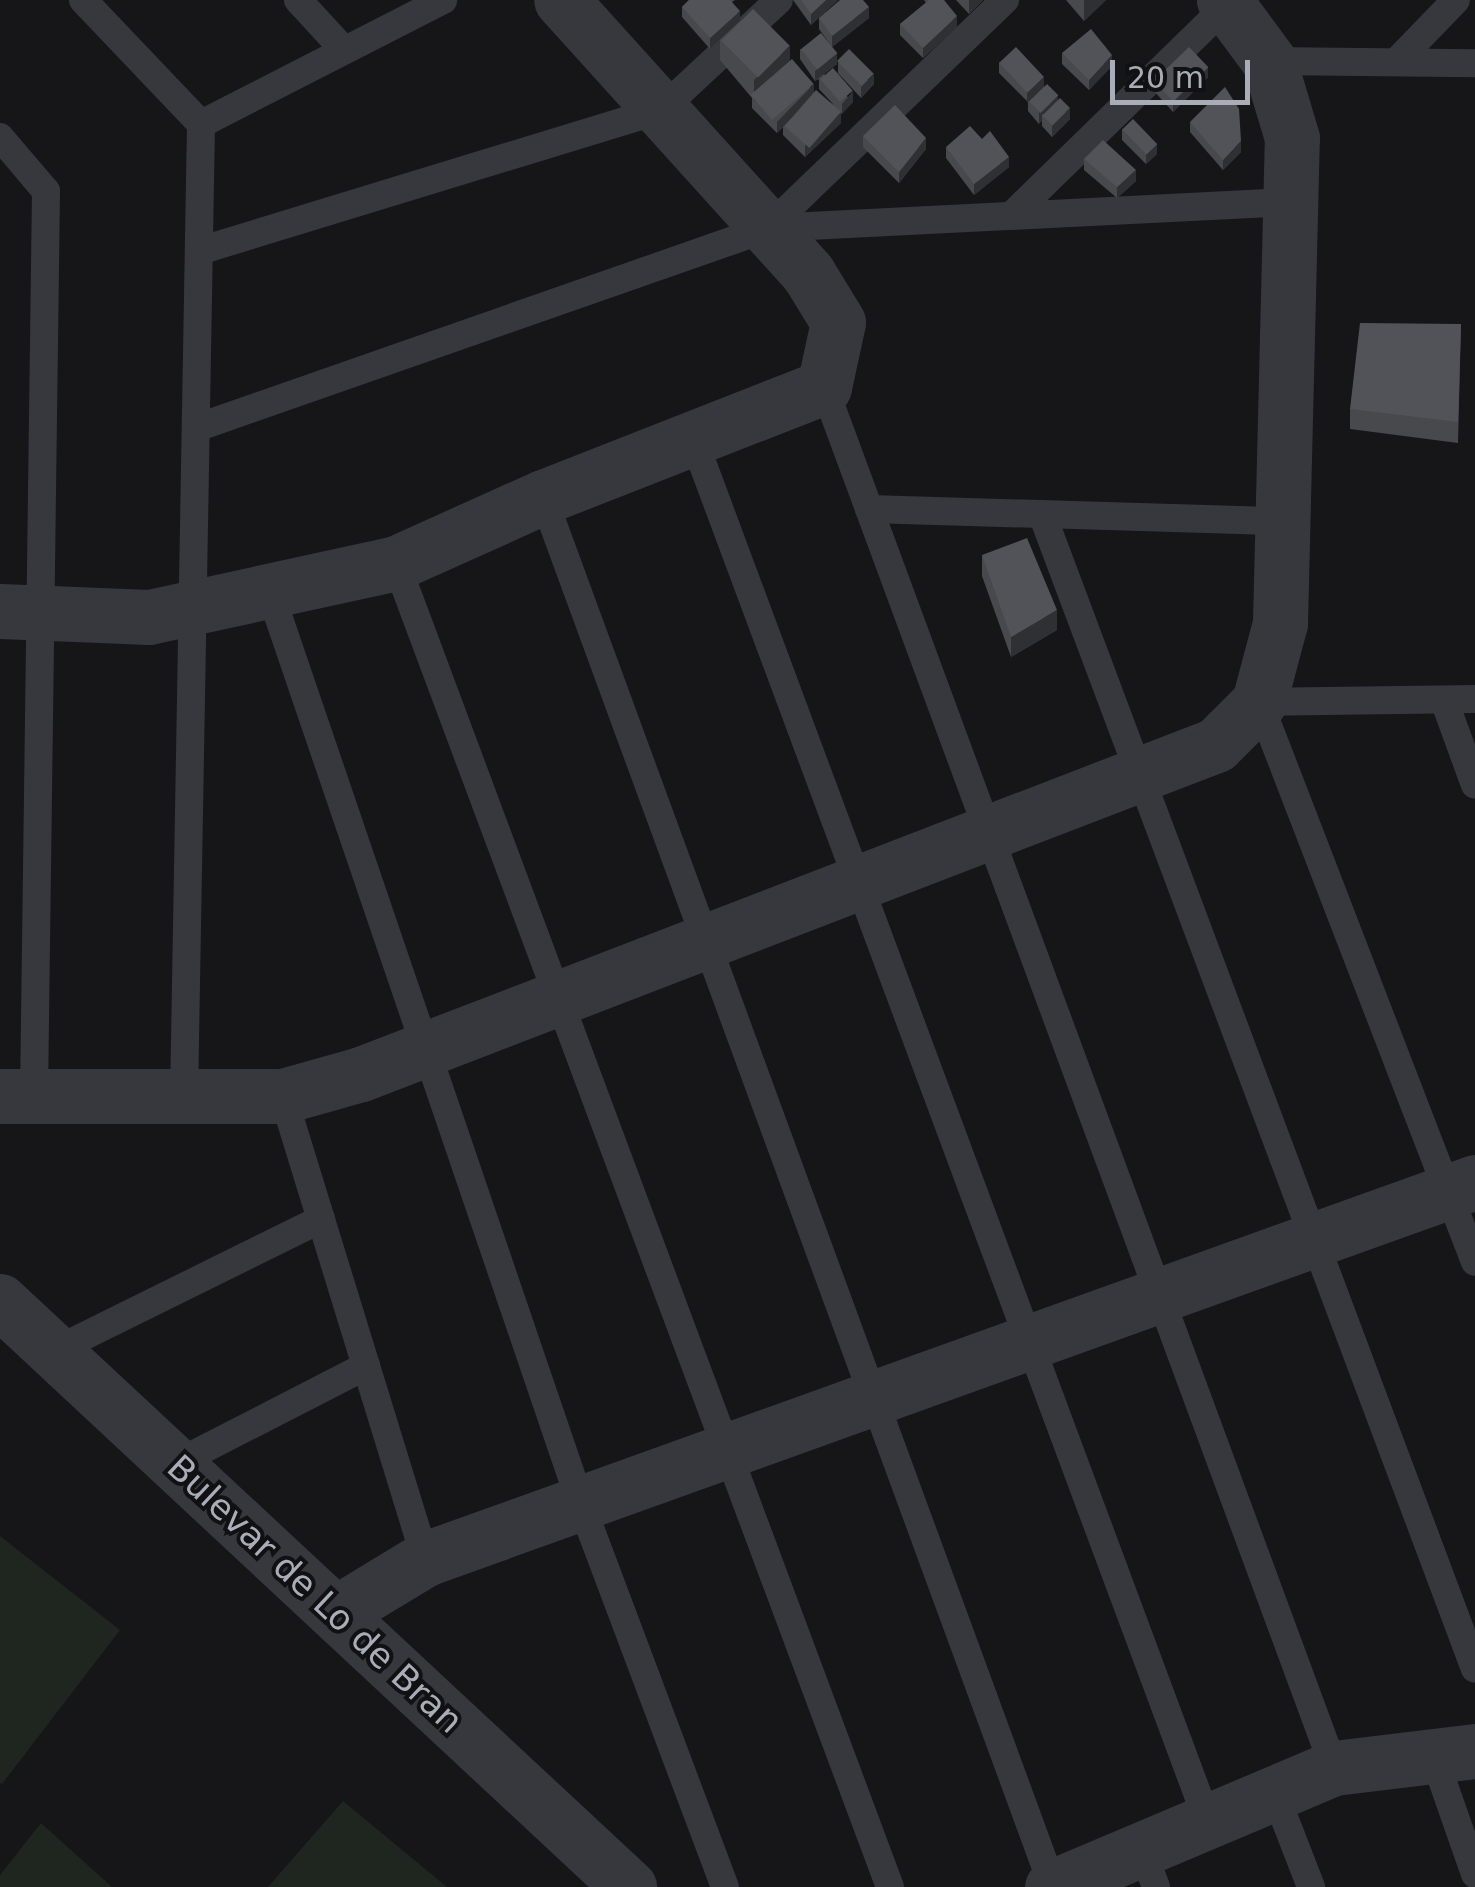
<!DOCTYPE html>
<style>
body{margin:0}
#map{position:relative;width:1475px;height:1887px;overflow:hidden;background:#161618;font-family:"DejaVu Sans",sans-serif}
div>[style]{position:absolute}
.green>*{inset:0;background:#1e261f}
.service>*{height:28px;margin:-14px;padding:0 14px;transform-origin:14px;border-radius:14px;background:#37383d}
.minor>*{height:55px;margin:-27.5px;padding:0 27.5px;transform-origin:27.5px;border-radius:27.5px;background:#37383d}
.tertiary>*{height:55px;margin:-27.5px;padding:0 27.5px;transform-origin:27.5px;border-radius:27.5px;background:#37383d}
.wall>*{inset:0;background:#47494d}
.shaded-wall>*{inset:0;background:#2f3033}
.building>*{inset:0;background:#525359;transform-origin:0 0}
span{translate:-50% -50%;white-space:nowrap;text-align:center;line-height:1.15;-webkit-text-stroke:8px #111113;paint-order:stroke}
.street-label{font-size:35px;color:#a8adb8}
.scale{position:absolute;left:1110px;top:60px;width:140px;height:45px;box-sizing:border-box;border:5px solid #a8adb8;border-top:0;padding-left:12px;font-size:30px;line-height:35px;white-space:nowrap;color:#a8adb8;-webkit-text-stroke:8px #111113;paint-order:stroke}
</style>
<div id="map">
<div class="green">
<div style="clip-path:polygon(0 1536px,120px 1630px,2px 1784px,0 1783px)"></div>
<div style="clip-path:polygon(343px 1801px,447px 1887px,268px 1887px)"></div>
<div style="clip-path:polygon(41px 1823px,112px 1887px,0 1887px,0 1875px)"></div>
</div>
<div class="service">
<div style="left:83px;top:0;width:171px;rotate:46.4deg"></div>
<div style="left:201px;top:124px;width:972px;rotate:91deg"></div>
<div style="left:298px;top:0;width:68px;rotate:47.4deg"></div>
<div style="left:1269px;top:61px;width:206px;rotate:0.6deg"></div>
<div style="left:1396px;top:62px;width:86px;rotate:-45.9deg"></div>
<div style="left:201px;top:124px;width:272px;rotate:-27.1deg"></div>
<div style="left:0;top:137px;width:71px;rotate:49.6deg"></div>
<div style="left:46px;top:191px;width:905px;rotate:90.76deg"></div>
<div style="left:1011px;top:216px;width:309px;rotate:-44.3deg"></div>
<div style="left:769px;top:228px;width:522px;rotate:-2.86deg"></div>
<div style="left:199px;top:251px;width:483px;rotate:-17deg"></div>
<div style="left:661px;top:110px;width:161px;rotate:-43deg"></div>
<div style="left:824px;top:387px;width:1472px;rotate:69.73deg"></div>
<div style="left:196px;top:428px;width:606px;rotate:-19.27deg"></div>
<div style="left:768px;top:228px;width:329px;rotate:-43.9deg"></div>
<div style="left:693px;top:438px;width:1477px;rotate:69.59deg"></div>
<div style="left:543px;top:497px;width:1481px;rotate:69.85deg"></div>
<div style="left:869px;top:509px;width:413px;rotate:1.7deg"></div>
<div style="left:1042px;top:514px;width:1233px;rotate:69.45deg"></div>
<div style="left:396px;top:563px;width:1413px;rotate:69.54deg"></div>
<div style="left:271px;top:595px;width:960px;rotate:71.17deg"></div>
<div style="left:581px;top:1504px;width:409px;rotate:69.4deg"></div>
<div style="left:1475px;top:699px;width:216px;rotate:179.2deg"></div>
<div style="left:1259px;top:702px;width:600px;rotate:68.91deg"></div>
<div style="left:1444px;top:700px;width:90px;rotate:70deg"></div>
<div style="left:283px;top:1096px;width:484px;rotate:72.9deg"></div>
<div style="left:54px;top:1351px;width:298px;rotate:-26.3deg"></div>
<div style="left:175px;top:1464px;width:215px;rotate:-27.2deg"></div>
<div style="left:1434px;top:1757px;width:124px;rotate:70.7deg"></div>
<div style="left:1275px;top:1794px;width:100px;rotate:68.8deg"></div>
<div style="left:1143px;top:1853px;width:36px;rotate:69deg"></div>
</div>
<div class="minor">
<div style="left:0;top:611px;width:149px;rotate:2.3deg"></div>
<div style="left:149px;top:617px;width:253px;rotate:-12.3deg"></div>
<div style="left:396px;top:563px;width:161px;rotate:-24.2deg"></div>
<div style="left:543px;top:497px;width:302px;rotate:-21.4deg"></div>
<div style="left:824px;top:387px;width:66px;rotate:-77.8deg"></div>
<div style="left:838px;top:322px;width:57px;rotate:-121.5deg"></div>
<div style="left:808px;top:273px;width:368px;rotate:-132.1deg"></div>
<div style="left:0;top:1096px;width:283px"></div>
<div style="left:283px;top:1096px;width:81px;rotate:-15.8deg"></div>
<div style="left:361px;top:1074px;width:916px;rotate:-21.05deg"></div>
<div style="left:1216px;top:745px;width:61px;rotate:-45deg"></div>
<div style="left:1259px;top:702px;width:82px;rotate:-75.1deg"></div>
<div style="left:1280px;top:623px;width:485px;rotate:-88.6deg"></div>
<div style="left:1292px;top:138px;width:80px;rotate:-106.6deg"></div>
<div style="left:1269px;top:61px;width:76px;rotate:-126.4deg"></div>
<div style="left:336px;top:1613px;width:104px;rotate:-31.2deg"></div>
<div style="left:425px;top:1559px;width:1116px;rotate:-19.75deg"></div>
<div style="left:1052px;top:1887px;width:306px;rotate:-22.9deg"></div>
<div style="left:1334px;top:1768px;width:142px;rotate:-6.9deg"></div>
</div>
<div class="tertiary">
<div style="left:0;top:1301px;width:860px;rotate:42.97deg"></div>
</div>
<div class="wall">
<div style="clip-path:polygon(689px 0,735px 0,732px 2px,740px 20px,790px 61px,814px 92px,834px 105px,819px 89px,819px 79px,815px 81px,800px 59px,800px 49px,837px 64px,824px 74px,853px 102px,841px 114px,841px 123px,805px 157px,783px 135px,783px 127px,777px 133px,752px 108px,752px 98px,720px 60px,720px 40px,710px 49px,682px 17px,682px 7px)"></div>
<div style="clip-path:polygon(793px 0,838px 0,811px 25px)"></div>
<div style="clip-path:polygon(924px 0,944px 0,957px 27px,923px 58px,900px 35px,900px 24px,926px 3px)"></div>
<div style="clip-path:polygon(956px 0,983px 0,969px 14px)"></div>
<div style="clip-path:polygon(1066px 0,1106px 0,1084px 21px)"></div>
<div style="clip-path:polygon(819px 18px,869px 18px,832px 47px,819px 29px)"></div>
<div style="clip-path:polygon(1062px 53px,1112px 66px,1089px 90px,1062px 64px)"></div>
<div style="clip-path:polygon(838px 62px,874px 84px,861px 98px,838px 73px)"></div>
<div style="clip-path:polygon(999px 62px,1044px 86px,1058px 100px,1070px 119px,1052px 137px,1042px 126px,1042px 120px,1039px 124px,1028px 111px,1028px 102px,999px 73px)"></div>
<div style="clip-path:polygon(1208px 77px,1173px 112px,1153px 90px,1153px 80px)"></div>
<div style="clip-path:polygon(1190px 122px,1241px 152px,1223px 170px,1190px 132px)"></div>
<div style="clip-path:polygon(1122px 129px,1157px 154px,1146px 164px,1122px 140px)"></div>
<div style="clip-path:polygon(863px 136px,926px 149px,899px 183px,863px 147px)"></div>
<div style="clip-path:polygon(946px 147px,1009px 167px,974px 195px,946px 158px)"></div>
<div style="clip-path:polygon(1084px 159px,1136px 181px,1117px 198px,1084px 170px)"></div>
<div style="clip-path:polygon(1461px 324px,1458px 443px,1350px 429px,1350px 409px)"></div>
<div style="clip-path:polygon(982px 555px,1057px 630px,1011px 657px,982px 576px)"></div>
</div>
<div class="shaded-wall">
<div style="clip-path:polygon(826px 0,838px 0,811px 25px,811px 14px)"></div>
<div style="clip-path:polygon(969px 0,983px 0,969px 14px)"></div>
<div style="clip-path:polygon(1084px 0,1106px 0,1084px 21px)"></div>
<div style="clip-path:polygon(869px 7px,869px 18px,832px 47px,832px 36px)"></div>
<div style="clip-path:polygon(740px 11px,740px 21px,710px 49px,710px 38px)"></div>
<div style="clip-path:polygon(957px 16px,957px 27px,923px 58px,923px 48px)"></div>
<div style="clip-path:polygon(790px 46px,790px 67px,754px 101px,754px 80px)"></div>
<div style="clip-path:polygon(837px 53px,837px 64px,815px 81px,815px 71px)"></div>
<div style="clip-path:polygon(1112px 55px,1112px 66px,1089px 90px,1089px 80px)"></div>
<div style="clip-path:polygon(1208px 67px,1208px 77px,1173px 112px,1173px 102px)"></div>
<div style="clip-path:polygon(874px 74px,874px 84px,861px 98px,861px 87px)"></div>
<div style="clip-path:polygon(1044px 77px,1044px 87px,1027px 103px,1027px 92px)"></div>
<div style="clip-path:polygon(814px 84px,814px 95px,777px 133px,777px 122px)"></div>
<div style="clip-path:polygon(853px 91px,853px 102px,842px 114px,842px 104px)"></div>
<div style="clip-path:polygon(1058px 95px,1058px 105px,1042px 115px,1042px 120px,1039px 124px,1039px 113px)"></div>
<div style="clip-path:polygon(1070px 108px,1070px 119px,1052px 137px,1052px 126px)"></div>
<div style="clip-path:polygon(841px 112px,841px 123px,805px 157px,805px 146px)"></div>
<div style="clip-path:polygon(926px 138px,926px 149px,899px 183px,899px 172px)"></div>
<div style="clip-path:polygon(1241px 141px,1241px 152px,1223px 170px,1223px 160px)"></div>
<div style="clip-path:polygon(1157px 144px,1157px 154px,1146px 164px,1146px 154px)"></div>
<div style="clip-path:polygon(1009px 157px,1009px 167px,974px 195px,974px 184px)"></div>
<div style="clip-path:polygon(1136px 170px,1136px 181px,1117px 198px,1117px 187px)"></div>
<div style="clip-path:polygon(1057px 610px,1057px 630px,1011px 657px,1011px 637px)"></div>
</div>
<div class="building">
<div style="clip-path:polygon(689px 0,730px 0,740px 11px,710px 38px,682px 7px)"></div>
<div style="clip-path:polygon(801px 0,826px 0,811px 14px)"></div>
<div style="clip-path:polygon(840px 0,863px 0,869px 7px,832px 36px,819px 18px)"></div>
<div style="clip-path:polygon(929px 0,944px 0,957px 16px,923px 48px,900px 24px)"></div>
<div style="left:753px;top:9px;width:52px;height:45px;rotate:45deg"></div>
<div style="clip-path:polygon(1091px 29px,1112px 55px,1089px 80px,1062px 53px)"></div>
<div style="left:821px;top:33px;width:26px;height:26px;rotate:51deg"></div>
<div style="left:1016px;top:47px;width:41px;height:23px;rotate:47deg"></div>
<div style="left:1189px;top:47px;width:28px;height:49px;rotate:46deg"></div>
<div style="left:849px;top:49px;width:35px;height:17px;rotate:45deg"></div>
<div style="left:792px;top:59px;width:33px;height:55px;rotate:49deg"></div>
<div style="left:833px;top:68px;width:30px;height:17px;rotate:49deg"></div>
<div style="left:1047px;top:84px;width:16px;height:25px;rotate:45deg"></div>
<div style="clip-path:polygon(1225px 87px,1239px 109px,1241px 141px,1223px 160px,1190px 122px)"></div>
<div style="left:816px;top:90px;width:33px;height:48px;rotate:41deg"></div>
<div style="left:1060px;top:98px;width:14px;height:25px;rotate:45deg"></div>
<div style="clip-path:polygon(895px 105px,926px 138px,899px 172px,863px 136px)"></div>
<div style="left:1133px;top:119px;width:35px;height:15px;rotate:46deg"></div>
<div style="clip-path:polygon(970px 126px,982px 139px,990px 131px,1009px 157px,974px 184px,946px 147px)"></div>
<div style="clip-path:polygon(1103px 140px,1136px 170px,1117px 187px,1084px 159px)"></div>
<div style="clip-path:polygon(1360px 323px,1461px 324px,1458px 422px,1350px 409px)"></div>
<div style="clip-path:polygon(1027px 538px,1057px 610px,1011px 637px,982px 555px)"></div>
</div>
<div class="street-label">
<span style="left:315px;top:1594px;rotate:43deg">Bulevar de Lo de Bran</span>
</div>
<div class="scale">20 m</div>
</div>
